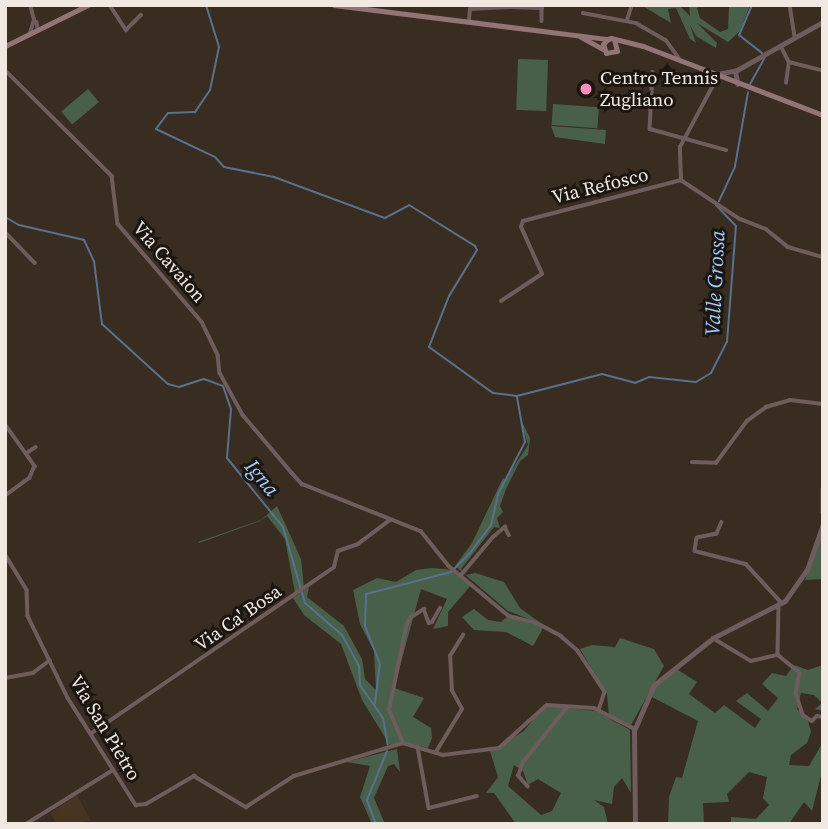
<!DOCTYPE html>
<style>
body{margin:0}
#map{position:relative;width:828px;height:829px;overflow:hidden;background:#392c20;font-family:"Source Serif 4",serif}
div>[style]{position:absolute}
.built>*{inset:0;background:#463523}
.green>*{inset:0;background:#48604a;transform-origin:0 0}
.stream>*{height:2px;margin:-1px;padding:0 1px;transform-origin:1px;border-radius:1px;background:#58718f}
.minor>*{height:3.5px;margin:-1.75px;padding:0 1.75px;transform-origin:1.75px;border-radius:1.75px;background:#6f5c5d}
.tertiary>*{height:4.5px;margin:-2.25px;padding:0 2.25px;transform-origin:2.25px;border-radius:2.25px;background:#6f5c5d}
.secondary>*{height:5px;margin:-2.5px;padding:0 2.5px;transform-origin:2.5px;border-radius:2.5px;background:#927476}
.dots>*{width:19px;height:19px;translate:-50% -50%;box-sizing:border-box;border:4px solid #1b1610;border-radius:50%}
span{translate:-50% -50%;white-space:nowrap;text-align:center;line-height:1.15;-webkit-text-stroke:6px #1b1610;paint-order:stroke}
.poi-label{font-size:19px;color:#f1e9e1}
.left{translate:0 -50%;text-align:left}
.street-label{font-size:19px;color:#f1e9e1}
.water-label{font-size:21px;color:#a0cbff;font-style:italic}
.frame{position:absolute;inset:0;border:7px solid #f1e9e1;pointer-events:none}
</style>
<div id="map">
<div class="built">
<div style="clip-path:polygon(77px 795px,91px 821px,57px 824px,50px 813px)"></div>
</div>
<div class="green">
<div style="clip-path:polygon(641px 5px,679px 5px,690px 16px,689px 5px,703px 5px,697px 8px,700px 18px,720px 32px,728px 29px,729px 5px,750px 5px,740px 31px,728px 42px,697px 23px,717px 43px,716px 48px,696px 36px,690px 25px,696px 43px,690px 39px,676px 8px,668px 9px,671px 23px)"></div>
<div style="left:518px;top:59px;width:30px;height:51px;rotate:2deg"></div>
<div style="left:88px;top:89px;width:17px;height:35px;rotate:50deg"></div>
<div style="left:553px;top:104px;width:46px;height:21px;rotate:4deg"></div>
<div style="clip-path:polygon(551px 126px,606px 130px,605px 144px,555px 137px)"></div>
<div style="clip-path:polygon(520px 418px,530px 438px,528px 455px,520px 461px,506px 489px,500px 506px,503px 512px,497px 518px,500px 528px,494px 527px,461px 569px,466px 575px,475px 573px,504px 582px,520px 608px,542px 624px,508px 611px,455px 566px,472px 543px,503px 478px,505px 480px,528px 445px)"></div>
<div style="clip-path:polygon(277px 506px,301px 559px,304px 587px,295px 593px,285px 539px,267px 516px,260px 521px,199px 543px,198px 542px,261px 520px)"></div>
<div style="clip-path:polygon(823px 527px,823px 579px,805px 580px,812px 560px)"></div>
<div style="clip-path:polygon(432px 568px,454px 570px,471px 585px,448px 612px,448px 626px,433px 629px,447px 599px,421px 589px,394px 688px,424px 698px,413px 717px,431px 728px,432px 738px,428px 748px,412px 744px,391px 747px,362px 700px,341px 644px,304px 615px,293px 598px,309px 587px,307px 597px,344px 626px,362px 659px,365px 679px,376px 690px,374px 651px,360px 624px,353px 590px,377px 578px,396px 582px,416px 570px)"></div>
<div style="clip-path:polygon(474px 609px,488px 620px,501px 622px,510px 614px,543px 627px,541px 632px,533px 646px,506px 632px,474px 630px,462px 617px)"></div>
<div style="clip-path:polygon(620px 638px,654px 649px,664px 666px,631px 725px,609px 716px,607px 694px,580px 649px,592px 645px,615px 647px)"></div>
<div style="clip-path:polygon(794px 665px,808px 670px,823px 665px,823px 711px,815px 709px,822px 703px,814px 695px,801px 693px,797px 709px,807px 717px,811px 732px,807px 743px,791px 755px,789px 765px,809px 766px,823px 742px,823px 768px,812px 811px,804px 802px,789px 824px,731px 824px,731px 817px,756px 819px,769px 805px,763px 798px,767px 777px,749px 772px,727px 794px,729px 802px,703px 803px,704px 824px,663px 824px,668px 823px,669px 797px,676px 777px,682px 778px,698px 721px,650px 696px,657px 683px,675px 668px,697px 682px,689px 694px,715px 713px,724px 705px,755px 728px,761px 719px,736px 701px,747px 693px,768px 711px,778px 698px,762px 684px,772px 673px,786px 676px)"></div>
<div style="clip-path:polygon(evenodd,550px 706px,596px 711px,630px 730px,631px 793px,622px 778px,614px 787px,612px 804px,594px 800px,604px 807px,608px 824px,516px 824px,494px 793px,486px 793px,498px 777px,490px 751px,524px 731px,541px 709px,550px 706px,514px 765px,523px 771px,528px 785px,538px 779px,561px 793px,552px 811px,541px 815px,508px 786px,514px 765px)"></div>
<div style="clip-path:polygon(397px 749px,400px 772px,394px 764px,388px 766px,374px 798px,385px 824px,372px 824px,360px 797px,370px 766px,346px 762px)"></div>
</div>
<div class="stream">
<div style="left:206px;top:5px;width:44px;rotate:72.8deg"></div>
<div style="left:219px;top:47px;width:44px;rotate:101.8deg"></div>
<div style="left:210px;top:90px;width:27px;rotate:124deg"></div>
<div style="left:195px;top:112px;width:27px;rotate:178deg"></div>
<div style="left:168px;top:113px;width:20px;rotate:127deg"></div>
<div style="left:156px;top:129px;width:65px;rotate:25.4deg"></div>
<div style="left:215px;top:157px;width:13px;rotate:48deg"></div>
<div style="left:224px;top:167px;width:51px;rotate:11.3deg"></div>
<div style="left:274px;top:177px;width:118px;rotate:20.3deg"></div>
<div style="left:385px;top:218px;width:27px;rotate:-28deg"></div>
<div style="left:409px;top:205px;width:78px;rotate:31.8deg"></div>
<div style="left:475px;top:246px;width:4px;rotate:63deg"></div>
<div style="left:477px;top:250px;width:54px;rotate:121.3deg"></div>
<div style="left:449px;top:296px;width:55px;rotate:111.4deg"></div>
<div style="left:429px;top:347px;width:79px;rotate:35.7deg"></div>
<div style="left:493px;top:393px;width:24px;rotate:7deg"></div>
<div style="left:517px;top:396px;width:88px;rotate:-14.5deg"></div>
<div style="left:602px;top:374px;width:34px;rotate:15deg"></div>
<div style="left:635px;top:383px;width:15px;rotate:-23deg"></div>
<div style="left:649px;top:377px;width:47px;rotate:6.1deg"></div>
<div style="left:696px;top:382px;width:17px;rotate:-31deg"></div>
<div style="left:711px;top:373px;width:35px;rotate:-63deg"></div>
<div style="left:727px;top:342px;width:116px;rotate:-85.6deg"></div>
<div style="left:736px;top:226px;width:29px;rotate:-134deg"></div>
<div style="left:752px;top:5px;width:33px;rotate:113deg"></div>
<div style="left:739px;top:35px;width:29px;rotate:38deg"></div>
<div style="left:749px;top:86px;width:33px;rotate:-61deg"></div>
<div style="left:719px;top:201px;width:38px;rotate:-65deg"></div>
<div style="left:735px;top:166px;width:75px;rotate:-80deg"></div>
<div style="left:5px;top:217px;width:16px;rotate:30deg"></div>
<div style="left:19px;top:225px;width:67px;rotate:13deg"></div>
<div style="left:84px;top:240px;width:23px;rotate:65deg"></div>
<div style="left:94px;top:261px;width:64px;rotate:82.8deg"></div>
<div style="left:102px;top:324px;width:89px;rotate:42.3deg"></div>
<div style="left:168px;top:384px;width:11px;rotate:15deg"></div>
<div style="left:179px;top:387px;width:26px;rotate:-18deg"></div>
<div style="left:204px;top:379px;width:20px;rotate:20deg"></div>
<div style="left:223px;top:386px;width:24px;rotate:71deg"></div>
<div style="left:231px;top:409px;width:49px;rotate:94.7deg"></div>
<div style="left:227px;top:458px;width:89px;rotate:50.9deg"></div>
<div style="left:283px;top:527px;width:79px;rotate:73.9deg"></div>
<div style="left:305px;top:603px;width:49px;rotate:40.9deg"></div>
<div style="left:342px;top:635px;width:35px;rotate:61deg"></div>
<div style="left:359px;top:666px;width:19px;rotate:87deg"></div>
<div style="left:360px;top:685px;width:40px;rotate:55.1deg"></div>
<div style="left:383px;top:718px;width:27px;rotate:80deg"></div>
<div style="left:375px;top:703px;width:39px;rotate:-83deg"></div>
<div style="left:380px;top:664px;width:41px;rotate:-111.5deg"></div>
<div style="left:365px;top:626px;width:32px;rotate:-88deg"></div>
<div style="left:366px;top:594px;width:88px;rotate:-14.5deg"></div>
<div style="left:451px;top:572px;width:27px;rotate:-45deg"></div>
<div style="left:470px;top:553px;width:35px;rotate:-53deg"></div>
<div style="left:491px;top:525px;width:32px;rotate:-77deg"></div>
<div style="left:498px;top:494px;width:59px;rotate:-62.6deg"></div>
<div style="left:525px;top:442px;width:46px;rotate:-100.1deg"></div>
<div style="left:376px;top:824px;width:26px;rotate:-111deg"></div>
<div style="left:367px;top:800px;width:53px;rotate:-67.8deg"></div>
</div>
<div class="minor">
<div style="left:110px;top:5px;width:30px;rotate:57deg"></div>
<div style="left:126px;top:30px;width:21px;rotate:-45deg"></div>
<div style="left:790px;top:5px;width:32px;rotate:81deg"></div>
<div style="left:583px;top:13px;width:54px;rotate:10.7deg"></div>
<div style="left:636px;top:23px;width:34px;rotate:30deg"></div>
<div style="left:666px;top:40px;width:22px;rotate:54deg"></div>
<div style="left:469px;top:20px;width:11px;rotate:-85deg"></div>
<div style="left:470px;top:9px;width:41px;rotate:-2.8deg"></div>
<div style="left:511px;top:7px;width:31px;rotate:2deg"></div>
<div style="left:542px;top:8px;width:13px;rotate:90deg"></div>
<div style="left:627px;top:20px;width:16px;rotate:-72deg"></div>
<div style="left:37px;top:22px;width:7px;rotate:82deg"></div>
<div style="left:30px;top:33px;width:14px;rotate:-73deg"></div>
<div style="left:34px;top:20px;width:16px;rotate:-105deg"></div>
<div style="left:781px;top:46px;width:18px;rotate:63deg"></div>
<div style="left:789px;top:62px;width:33px;rotate:14deg"></div>
<div style="left:5px;top:70px;width:151px;rotate:44.7deg"></div>
<div style="left:112px;top:176px;width:48px;rotate:82.9deg"></div>
<div style="left:118px;top:224px;width:129px;rotate:49.4deg"></div>
<div style="left:202px;top:322px;width:37px;rotate:64deg"></div>
<div style="left:218px;top:355px;width:18px;rotate:84deg"></div>
<div style="left:220px;top:373px;width:48px;rotate:61.3deg"></div>
<div style="left:243px;top:415px;width:76px;rotate:49.8deg"></div>
<div style="left:292px;top:473px;width:15px;rotate:48deg"></div>
<div style="left:302px;top:484px;width:128px;rotate:21.6deg"></div>
<div style="left:421px;top:531px;width:45px;rotate:51.3deg"></div>
<div style="left:449px;top:566px;width:78px;rotate:39.8deg"></div>
<div style="left:509px;top:616px;width:29px;rotate:14deg"></div>
<div style="left:537px;top:623px;width:27px;rotate:28deg"></div>
<div style="left:561px;top:636px;width:23px;rotate:41deg"></div>
<div style="left:578px;top:651px;width:49px;rotate:56.6deg"></div>
<div style="left:605px;top:692px;width:19px;rotate:108deg"></div>
<div style="left:653px;top:72px;width:57px;rotate:93deg"></div>
<div style="left:650px;top:129px;width:79px;rotate:15.4deg"></div>
<div style="left:786px;top:83px;width:21px;rotate:-82deg"></div>
<div style="left:681px;top:180px;width:71px;rotate:33.5deg"></div>
<div style="left:740px;top:219px;width:28px;rotate:21deg"></div>
<div style="left:766px;top:229px;width:28px;rotate:39deg"></div>
<div style="left:788px;top:247px;width:36px;rotate:16deg"></div>
<div style="left:681px;top:180px;width:33px;rotate:-92deg"></div>
<div style="left:680px;top:147px;width:78px;rotate:-61.8deg"></div>
<div style="left:5px;top:232px;width:43px;rotate:45.9deg"></div>
<div style="left:501px;top:301px;width:49px;rotate:-33.4deg"></div>
<div style="left:542px;top:274px;width:51px;rotate:-114.1deg"></div>
<div style="left:521px;top:227px;width:6px;rotate:-72deg"></div>
<div style="left:523px;top:221px;width:163px;rotate:-14.5deg"></div>
<div style="left:5px;top:424px;width:52px;rotate:54.5deg"></div>
<div style="left:35px;top:466px;width:13px;rotate:113deg"></div>
<div style="left:30px;top:478px;width:31px;rotate:144deg"></div>
<div style="left:28px;top:452px;width:9px;rotate:-32deg"></div>
<div style="left:692px;top:462px;width:24px;rotate:2deg"></div>
<div style="left:716px;top:463px;width:52px;rotate:-53.6deg"></div>
<div style="left:747px;top:421px;width:24px;rotate:-36deg"></div>
<div style="left:766px;top:407px;width:25px;rotate:-16deg"></div>
<div style="left:790px;top:400px;width:33px;rotate:7deg"></div>
<div style="left:823px;top:489px;width:23px;rotate:90deg"></div>
<div style="left:722px;top:522px;width:13px;rotate:113deg"></div>
<div style="left:717px;top:534px;width:20px;rotate:169deg"></div>
<div style="left:697px;top:538px;width:13px;rotate:99deg"></div>
<div style="left:695px;top:551px;width:53px;rotate:14.3deg"></div>
<div style="left:746px;top:564px;width:52px;rotate:47.4deg"></div>
<div style="left:5px;top:554px;width:42px;rotate:58.6deg"></div>
<div style="left:27px;top:590px;width:26px;rotate:88deg"></div>
<div style="left:28px;top:616px;width:91px;rotate:64deg"></div>
<div style="left:68px;top:698px;width:127px;rotate:57.6deg"></div>
<div style="left:136px;top:805px;width:10px;rotate:-6deg"></div>
<div style="left:146px;top:804px;width:56px;rotate:-30.3deg"></div>
<div style="left:194px;top:776px;width:61px;rotate:30.8deg"></div>
<div style="left:246px;top:807px;width:57px;rotate:-32.9deg"></div>
<div style="left:294px;top:776px;width:114px;rotate:-16.8deg"></div>
<div style="left:403px;top:743px;width:42px;rotate:16.7deg"></div>
<div style="left:443px;top:755px;width:56px;rotate:-7.1deg"></div>
<div style="left:499px;top:748px;width:64px;rotate:-41.9deg"></div>
<div style="left:547px;top:705px;width:47px;rotate:3.7deg"></div>
<div style="left:594px;top:708px;width:46px;rotate:27.1deg"></div>
<div style="left:461px;top:575px;width:50px;rotate:-49.9deg"></div>
<div style="left:493px;top:537px;width:16px;rotate:-40deg"></div>
<div style="left:505px;top:527px;width:9px;rotate:63deg"></div>
<div style="left:779px;top:606px;width:49px;rotate:91.2deg"></div>
<div style="left:778px;top:655px;width:28px;rotate:39deg"></div>
<div style="left:800px;top:673px;width:20px;rotate:101deg"></div>
<div style="left:796px;top:693px;width:23px;rotate:72deg"></div>
<div style="left:803px;top:715px;width:11px;rotate:34deg"></div>
<div style="left:812px;top:721px;width:7px;rotate:-45deg"></div>
<div style="left:817px;top:716px;width:6px;rotate:9deg"></div>
<div style="left:713px;top:638px;width:44px;rotate:31.2deg"></div>
<div style="left:751px;top:661px;width:28px;rotate:-13deg"></div>
<div style="left:5px;top:678px;width:28px;rotate:-10deg"></div>
<div style="left:33px;top:673px;width:21px;rotate:-37deg"></div>
<div style="left:92px;top:733px;width:293px;rotate:-34.4deg"></div>
<div style="left:334px;top:567px;width:16px;rotate:-76deg"></div>
<div style="left:338px;top:551px;width:21px;rotate:-19deg"></div>
<div style="left:358px;top:544px;width:40px;rotate:-37deg"></div>
<div style="left:403px;top:743px;width:36px;rotate:-113deg"></div>
<div style="left:389px;top:710px;width:85px;rotate:-78.4deg"></div>
<div style="left:406px;top:627px;width:10px;rotate:-66deg"></div>
<div style="left:410px;top:618px;width:17px;rotate:-33deg"></div>
<div style="left:424px;top:609px;width:15px;rotate:70deg"></div>
<div style="left:429px;top:623px;width:3px;rotate:-18deg"></div>
<div style="left:432px;top:622px;width:16px;rotate:-60deg"></div>
<div style="left:418px;top:747px;width:62px;rotate:79.8deg"></div>
<div style="left:429px;top:808px;width:49px;rotate:-14deg"></div>
<div style="left:436px;top:752px;width:50px;rotate:-58.8deg"></div>
<div style="left:462px;top:709px;width:21px;rotate:-119deg"></div>
<div style="left:452px;top:691px;width:35px;rotate:-93deg"></div>
<div style="left:450px;top:656px;width:25px;rotate:-58deg"></div>
<div style="left:528px;top:787px;width:15px;rotate:-132deg"></div>
<div style="left:518px;top:776px;width:15px;rotate:-70deg"></div>
<div style="left:523px;top:762px;width:70px;rotate:-51.3deg"></div>
<div style="left:26px;top:824px;width:102px;rotate:-31.8deg"></div>
</div>
<div class="tertiary">
<div style="left:736px;top:74px;width:10px;rotate:79deg"></div>
<div style="left:712px;top:75px;width:25px;rotate:-11deg"></div>
<div style="left:737px;top:70px;width:98px;rotate:-29.2deg"></div>
<div style="left:635px;top:824px;width:93px;rotate:-90.6deg"></div>
<div style="left:634px;top:731px;width:50px;rotate:-66.5deg"></div>
<div style="left:654px;top:685px;width:75px;rotate:-38.5deg"></div>
<div style="left:713px;top:638px;width:81px;rotate:-27.2deg"></div>
<div style="left:785px;top:601px;width:38px;rotate:-55deg"></div>
<div style="left:807px;top:570px;width:49px;rotate:-70.8deg"></div>
</div>
<div class="secondary">
<div style="left:334px;top:5px;width:276px;rotate:7.1deg"></div>
<div style="left:581px;top:37px;width:25px;rotate:29deg"></div>
<div style="left:614px;top:39px;width:12px;rotate:76deg"></div>
<div style="left:617px;top:51px;width:11px;rotate:170deg"></div>
<div style="left:606px;top:53px;width:9px;rotate:-108deg"></div>
<div style="left:603px;top:44px;width:7px;rotate:-45deg"></div>
<div style="left:608px;top:39px;width:3px;rotate:-18deg"></div>
<div style="left:611px;top:38px;width:33px;rotate:14deg"></div>
<div style="left:643px;top:46px;width:193px;rotate:21deg"></div>
<div style="left:5px;top:46px;width:93px;rotate:-26.3deg"></div>
</div>
<div class="dots">
<div style="left:586px;top:89px;background:#fc8fc1"></div>
</div>
<div class="poi-label">
<span class="left" style="left:600px;top:89px">Centro Tennis<br>Zugliano</span>
</div>
<div class="street-label">
<span style="left:600px;top:186px;rotate:-14deg">Via Refosco</span>
<span style="left:169px;top:262px;rotate:49deg">Via Cavaion</span>
<span style="left:238px;top:618px;rotate:-35deg">Via Ca' Bosa</span>
<span style="left:105px;top:728px;rotate:59deg">Via San Pietro</span>
</div>
<div class="water-label">
<span style="left:715px;top:283px;rotate:-87deg">Valle Grossa</span>
<span style="left:262px;top:478px;rotate:50deg">Igna</span>
</div>
<div class="frame"></div>
</div>
